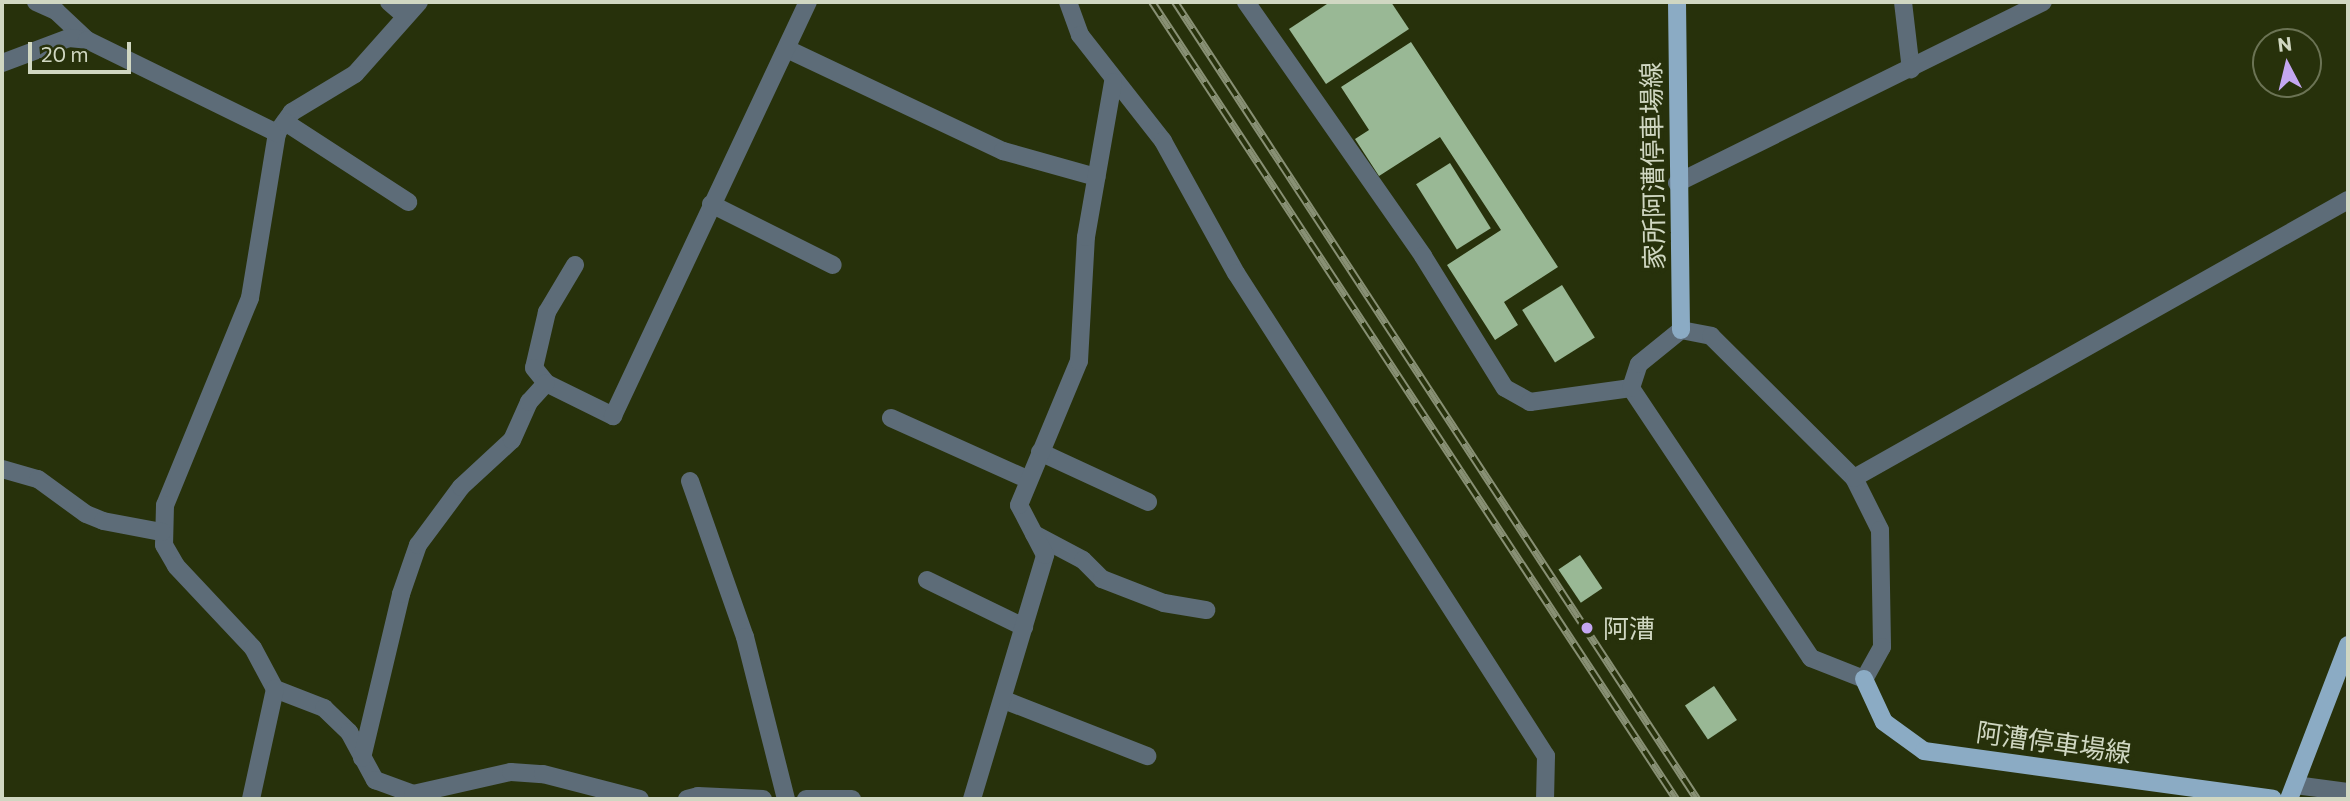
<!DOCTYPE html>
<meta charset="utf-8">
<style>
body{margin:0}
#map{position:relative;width:2350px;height:801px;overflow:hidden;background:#27310b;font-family:Commissioner,"Noto Sans JP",sans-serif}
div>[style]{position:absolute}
.building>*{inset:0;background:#99b895;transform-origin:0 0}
.minor>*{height:18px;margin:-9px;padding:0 9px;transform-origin:9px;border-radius:9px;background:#5d6c78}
.major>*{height:18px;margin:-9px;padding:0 9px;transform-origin:9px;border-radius:9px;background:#8babc4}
.rail>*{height:8px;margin-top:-4px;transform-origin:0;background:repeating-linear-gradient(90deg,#27310b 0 16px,#889074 0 32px);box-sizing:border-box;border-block:2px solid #889074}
.dots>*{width:19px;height:19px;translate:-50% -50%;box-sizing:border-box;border:4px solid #27310b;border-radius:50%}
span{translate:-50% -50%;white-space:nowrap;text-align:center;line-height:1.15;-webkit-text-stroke:7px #27310b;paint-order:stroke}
.street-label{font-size:26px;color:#d0d7c2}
.poi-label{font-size:26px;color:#d0d7c2}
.left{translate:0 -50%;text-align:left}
.frame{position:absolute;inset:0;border:4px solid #d0d7c2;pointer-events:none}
.north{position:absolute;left:2252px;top:28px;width:70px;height:70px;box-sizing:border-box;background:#27310b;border:2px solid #6b7354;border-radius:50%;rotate:353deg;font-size:19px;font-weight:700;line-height:28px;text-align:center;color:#d0d7c2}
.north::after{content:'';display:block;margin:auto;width:24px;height:32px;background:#c4a7f1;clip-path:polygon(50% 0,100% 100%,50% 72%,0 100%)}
.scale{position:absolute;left:28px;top:42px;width:103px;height:32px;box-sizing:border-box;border:4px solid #d0d7c2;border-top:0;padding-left:9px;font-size:21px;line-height:24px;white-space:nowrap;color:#d0d7c2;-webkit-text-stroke:5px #27310b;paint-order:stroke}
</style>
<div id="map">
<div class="building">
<div style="clip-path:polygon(1330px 2px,1391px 2px,1409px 29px,1326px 84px,1289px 29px)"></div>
<div style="clip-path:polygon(1411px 42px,1558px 267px,1504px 302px,1518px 325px,1495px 340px,1447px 265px,1501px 230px,1440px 137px,1379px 176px,1355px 139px,1369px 130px,1341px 87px)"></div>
<div style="left:1450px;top:163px;width:77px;height:40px;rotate:58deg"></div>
<div style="left:1562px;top:285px;width:62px;height:47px;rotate:58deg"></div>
<div style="left:1580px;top:555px;width:40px;height:26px;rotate:56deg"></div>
<div style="left:1714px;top:686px;width:41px;height:35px;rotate:56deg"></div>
</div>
<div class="minor">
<div style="left:36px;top:2px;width:22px;rotate:24deg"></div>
<div style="left:56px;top:11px;width:42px;rotate:43.1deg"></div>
<div style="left:389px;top:2px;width:21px;rotate:41deg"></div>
<div style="left:419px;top:2px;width:96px;rotate:131.6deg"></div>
<div style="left:355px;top:74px;width:74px;rotate:148.9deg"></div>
<div style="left:292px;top:112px;width:26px;rotate:126deg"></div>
<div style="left:277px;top:133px;width:167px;rotate:99.3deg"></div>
<div style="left:250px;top:298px;width:224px;rotate:112.3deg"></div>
<div style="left:165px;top:505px;width:40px;rotate:91.4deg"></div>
<div style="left:164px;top:545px;width:24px;rotate:60deg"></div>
<div style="left:176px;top:566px;width:112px;rotate:46.8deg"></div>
<div style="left:253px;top:648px;width:47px;rotate:61.8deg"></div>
<div style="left:275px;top:689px;width:53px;rotate:21.2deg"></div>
<div style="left:324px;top:708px;width:35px;rotate:44deg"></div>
<div style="left:349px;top:732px;width:55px;rotate:61.6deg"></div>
<div style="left:375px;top:780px;width:40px;rotate:20.2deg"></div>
<div style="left:413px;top:794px;width:100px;rotate:-12.7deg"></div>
<div style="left:511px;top:772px;width:32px;rotate:4deg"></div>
<div style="left:543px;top:774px;width:100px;rotate:14.5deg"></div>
<div style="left:1068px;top:2px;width:35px;rotate:70deg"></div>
<div style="left:1080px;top:35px;width:135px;rotate:51.9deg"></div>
<div style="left:1163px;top:141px;width:151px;rotate:61.1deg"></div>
<div style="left:1236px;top:273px;width:574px;rotate:57.31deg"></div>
<div style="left:1546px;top:756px;width:43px;rotate:91.3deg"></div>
<div style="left:1246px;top:2px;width:310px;rotate:55.1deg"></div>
<div style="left:1423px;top:256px;width:155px;rotate:58.2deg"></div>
<div style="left:1505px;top:388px;width:29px;rotate:29deg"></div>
<div style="left:1530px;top:402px;width:102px;rotate:-7.9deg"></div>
<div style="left:1903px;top:2px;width:68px;rotate:83.3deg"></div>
<div style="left:787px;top:49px;width:239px;rotate:25.3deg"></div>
<div style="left:1003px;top:151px;width:97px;rotate:15.6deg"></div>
<div style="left:2px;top:63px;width:72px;rotate:-20.5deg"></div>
<div style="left:69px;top:38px;width:18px;rotate:6deg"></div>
<div style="left:87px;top:40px;width:212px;rotate:26.1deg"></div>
<div style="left:285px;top:122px;width:147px;rotate:33deg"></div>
<div style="left:1677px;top:183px;width:408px;rotate:-26.3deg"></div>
<div style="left:711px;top:204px;width:136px;rotate:26.6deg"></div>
<div style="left:575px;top:265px;width:55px;rotate:120.8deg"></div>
<div style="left:547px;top:312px;width:57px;rotate:103.1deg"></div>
<div style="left:534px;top:368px;width:19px;rotate:51deg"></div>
<div style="left:546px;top:383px;width:75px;rotate:26.2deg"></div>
<div style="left:613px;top:416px;width:458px;rotate:-64.8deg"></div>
<div style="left:1681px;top:330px;width:31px;rotate:11deg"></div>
<div style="left:1711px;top:336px;width:202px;rotate:44.8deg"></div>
<div style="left:1854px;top:478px;width:58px;rotate:63.4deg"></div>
<div style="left:1880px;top:530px;width:117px;rotate:89deg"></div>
<div style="left:1882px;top:647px;width:37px;rotate:119deg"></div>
<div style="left:1864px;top:679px;width:57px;rotate:-158.4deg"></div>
<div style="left:1811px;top:658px;width:324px;rotate:-123.7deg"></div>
<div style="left:1631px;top:388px;width:25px;rotate:-72deg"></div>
<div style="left:1639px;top:364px;width:54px;rotate:-39deg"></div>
<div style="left:891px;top:418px;width:149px;rotate:24.2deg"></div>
<div style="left:1040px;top:452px;width:119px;rotate:24.8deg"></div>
<div style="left:2px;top:469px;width:37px;rotate:16deg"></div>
<div style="left:38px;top:479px;width:59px;rotate:36.1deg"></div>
<div style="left:86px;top:514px;width:18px;rotate:22deg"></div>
<div style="left:103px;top:521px;width:60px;rotate:10.6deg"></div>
<div style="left:1854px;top:478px;width:567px;rotate:-29.37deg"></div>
<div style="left:690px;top:481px;width:165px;rotate:70.6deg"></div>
<div style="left:745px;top:637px;width:167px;rotate:75.8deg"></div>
<div style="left:1034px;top:534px;width:55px;rotate:28deg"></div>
<div style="left:1083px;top:560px;width:27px;rotate:45deg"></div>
<div style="left:1102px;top:579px;width:66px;rotate:21.2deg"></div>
<div style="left:1164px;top:603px;width:43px;rotate:9.5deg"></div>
<div style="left:927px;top:580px;width:108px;rotate:25.9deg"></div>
<div style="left:1004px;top:700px;width:154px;rotate:21.4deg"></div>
<div style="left:362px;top:758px;width:169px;rotate:-76.6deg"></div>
<div style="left:401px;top:594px;width:52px;rotate:-70.9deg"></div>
<div style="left:418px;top:545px;width:72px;rotate:-53.4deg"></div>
<div style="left:461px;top:487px;width:69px;rotate:-42.7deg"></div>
<div style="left:512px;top:440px;width:42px;rotate:-65.9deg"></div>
<div style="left:529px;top:402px;width:25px;rotate:-48deg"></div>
<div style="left:2295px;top:785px;width:53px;rotate:7.5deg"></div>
<div style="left:251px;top:799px;width:113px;rotate:-77.7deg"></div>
<div style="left:687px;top:799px;width:11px;rotate:-15deg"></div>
<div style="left:698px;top:796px;width:65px;rotate:2.6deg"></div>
<div style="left:806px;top:799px;width:46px"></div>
<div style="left:972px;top:799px;width:255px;rotate:-73.3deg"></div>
<div style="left:1045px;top:555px;width:56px;rotate:-117.5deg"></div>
<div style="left:1019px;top:505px;width:156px;rotate:-67.4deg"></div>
<div style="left:1079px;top:361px;width:124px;rotate:-86.8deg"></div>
<div style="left:1086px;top:237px;width:157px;rotate:-80.1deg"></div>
</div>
<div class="major">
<div style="left:1677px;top:2px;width:328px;rotate:89.3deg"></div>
<div style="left:1864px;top:679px;width:47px;rotate:65.1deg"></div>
<div style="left:1884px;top:722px;width:49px;rotate:35.9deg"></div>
<div style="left:1924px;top:751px;width:352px;rotate:7.8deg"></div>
<div style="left:2289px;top:799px;width:165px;rotate:-69deg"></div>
</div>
<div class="rail">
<div style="left:1152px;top:2px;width:954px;rotate:56.68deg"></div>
<div style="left:1175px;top:2px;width:953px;rotate:56.78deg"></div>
</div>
<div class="dots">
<div style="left:1587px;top:628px;background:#c4a7f1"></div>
</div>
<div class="street-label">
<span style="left:1652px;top:166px;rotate:-91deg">家所阿漕停車場線</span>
<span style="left:2054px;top:742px;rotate:8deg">阿漕停車場線</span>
</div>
<div class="poi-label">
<span class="left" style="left:1603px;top:628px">阿漕</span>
</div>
<div class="frame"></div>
<div class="north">N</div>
<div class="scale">20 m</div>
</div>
